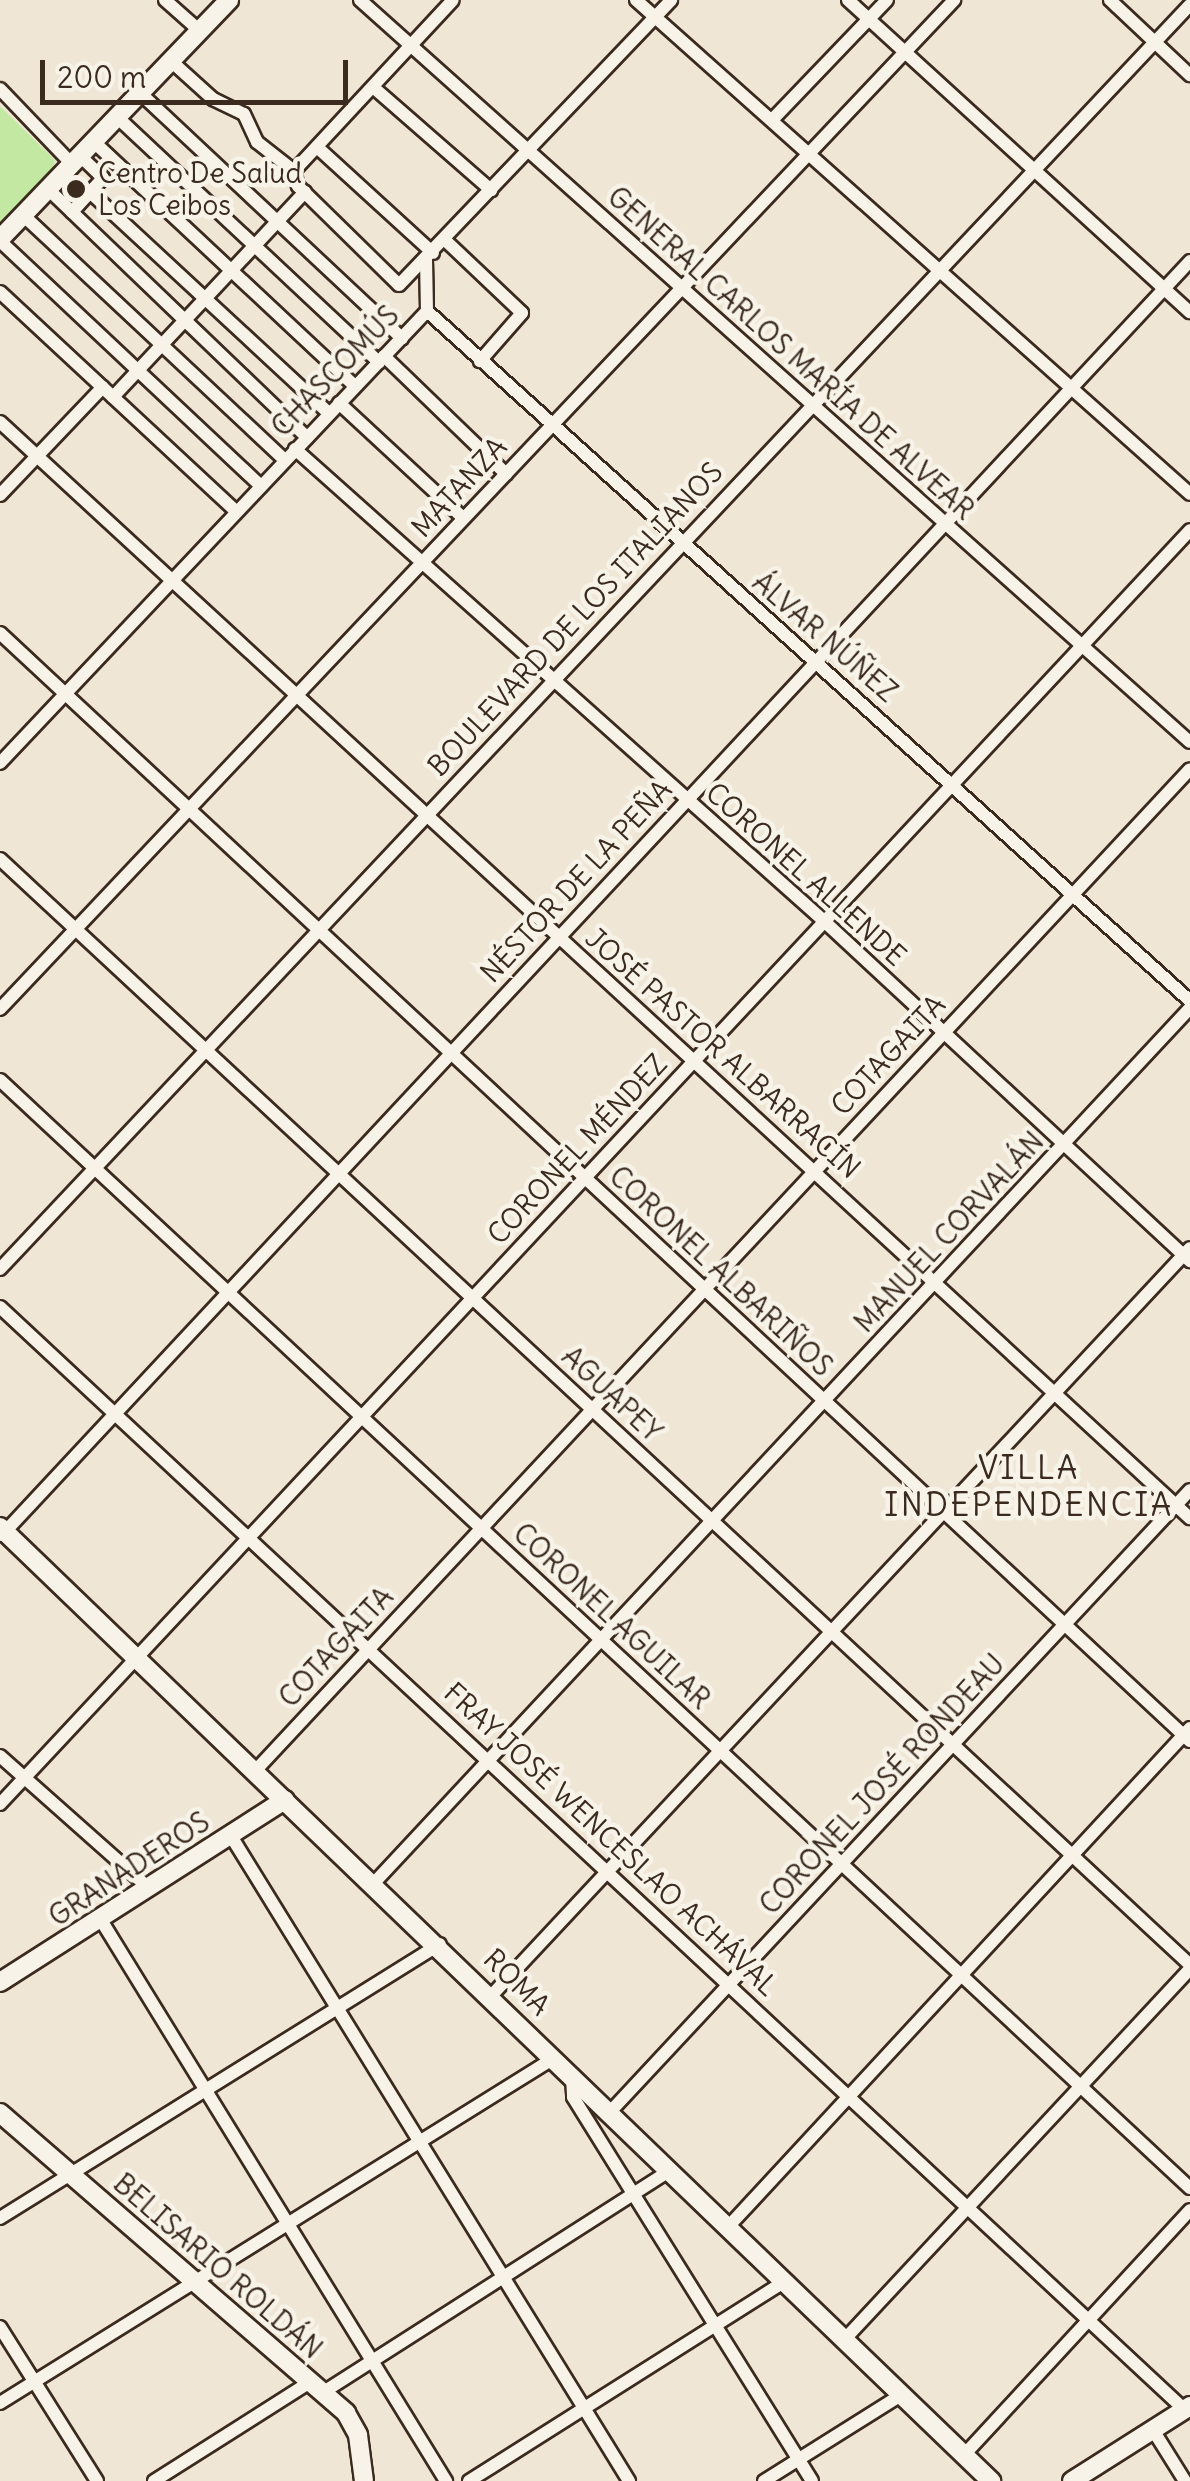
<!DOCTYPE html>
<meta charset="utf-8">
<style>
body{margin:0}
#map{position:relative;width:1190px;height:2481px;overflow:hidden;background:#f0e6d5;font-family:Delius,sans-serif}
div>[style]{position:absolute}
.green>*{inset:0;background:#c3e8a2}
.roads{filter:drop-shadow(2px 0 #3b2a1e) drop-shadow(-2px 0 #3b2a1e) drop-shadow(0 2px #3b2a1e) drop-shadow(0 -2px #3b2a1e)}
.street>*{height:12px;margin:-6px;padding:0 6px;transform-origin:6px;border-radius:6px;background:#f7f3e8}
.secondary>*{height:18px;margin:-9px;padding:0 9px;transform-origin:9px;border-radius:9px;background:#f7f3e8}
.dots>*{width:28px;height:28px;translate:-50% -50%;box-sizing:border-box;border:5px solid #f7f3e8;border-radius:50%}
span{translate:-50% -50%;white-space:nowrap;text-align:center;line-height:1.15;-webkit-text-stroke:9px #f7f3e8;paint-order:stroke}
.poi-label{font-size:28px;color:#3b2a1e}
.left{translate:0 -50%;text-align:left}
.street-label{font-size:28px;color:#3b2a1e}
.quarter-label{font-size:32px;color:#3b2a1e;letter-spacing:2.5px}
.scale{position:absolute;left:40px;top:60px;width:308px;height:45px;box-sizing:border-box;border:5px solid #3b2a1e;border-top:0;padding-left:12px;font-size:30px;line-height:35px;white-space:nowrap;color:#3b2a1e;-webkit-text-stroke:8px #f7f3e8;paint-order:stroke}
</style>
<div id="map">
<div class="green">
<div style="clip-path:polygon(0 106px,55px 160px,52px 172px,0 225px)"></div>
</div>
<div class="roads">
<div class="street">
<div style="left:165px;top:0;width:47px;rotate:41.5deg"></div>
<div style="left:360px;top:0;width:1113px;rotate:41.8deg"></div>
<div style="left:636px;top:0;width:742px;rotate:41.72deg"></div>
<div style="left:848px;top:0;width:463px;rotate:42.4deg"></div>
<div style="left:1110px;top:0;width:110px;rotate:43.2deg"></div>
<div style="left:171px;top:61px;width:57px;rotate:42.1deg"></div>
<div style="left:213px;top:99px;width:34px;rotate:26deg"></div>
<div style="left:244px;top:114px;width:31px;rotate:65deg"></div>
<div style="left:257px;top:142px;width:47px;rotate:38.1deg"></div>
<div style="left:294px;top:171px;width:16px;rotate:75deg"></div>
<div style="left:298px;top:186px;width:141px;rotate:44.4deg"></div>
<div style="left:399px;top:285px;width:394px;rotate:-46.3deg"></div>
<div style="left:373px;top:87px;width:157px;rotate:41.1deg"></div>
<div style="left:0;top:89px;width:104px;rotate:46.2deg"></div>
<div style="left:140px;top:93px;width:359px;rotate:43.1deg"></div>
<div style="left:117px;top:117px;width:359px;rotate:43.1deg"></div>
<div style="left:772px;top:120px;width:166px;rotate:-46.2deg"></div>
<div style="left:94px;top:142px;width:357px;rotate:43.1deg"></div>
<div style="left:317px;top:147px;width:157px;rotate:42.4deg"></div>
<div style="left:294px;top:171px;width:233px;rotate:-47.1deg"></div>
<div style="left:48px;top:189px;width:359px;rotate:43.8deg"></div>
<div style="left:90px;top:192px;width:326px;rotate:42.8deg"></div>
<div style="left:72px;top:212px;width:46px;rotate:-47.6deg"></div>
<div style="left:103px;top:178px;width:32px;rotate:-136deg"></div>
<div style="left:23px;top:215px;width:359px;rotate:43.1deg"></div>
<div style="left:445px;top:240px;width:106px;rotate:43.5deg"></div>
<div style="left:522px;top:313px;width:64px;rotate:131.2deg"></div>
<div style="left:0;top:241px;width:358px;rotate:43.2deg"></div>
<div style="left:0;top:292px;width:322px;rotate:42.9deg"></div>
<div style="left:427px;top:311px;width:1029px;rotate:42.12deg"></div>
<div style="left:384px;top:356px;width:170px;rotate:44deg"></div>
<div style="left:113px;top:397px;width:281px;rotate:-46.9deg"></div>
<div style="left:339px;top:403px;width:169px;rotate:42.8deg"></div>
<div style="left:0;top:422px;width:1618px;rotate:42.65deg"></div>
<div style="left:295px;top:449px;width:709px;rotate:41.74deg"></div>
<div style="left:824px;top:921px;width:500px;rotate:42.9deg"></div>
<div style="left:0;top:495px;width:149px;rotate:-46.4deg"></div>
<div style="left:0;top:633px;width:1626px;rotate:42.96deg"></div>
<div style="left:0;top:763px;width:622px;rotate:-46.63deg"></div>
<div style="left:427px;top:311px;width:51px;rotate:-91.1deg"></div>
<div style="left:0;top:859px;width:1625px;rotate:42.9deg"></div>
<div style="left:0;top:1009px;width:1389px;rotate:-46.6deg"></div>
<div style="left:0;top:1080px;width:1626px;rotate:42.96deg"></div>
<div style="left:0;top:1269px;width:1736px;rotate:-46.73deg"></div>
<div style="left:0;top:1307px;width:1619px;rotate:42.95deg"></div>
<div style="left:2px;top:1535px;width:1742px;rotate:-47deg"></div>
<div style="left:0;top:1756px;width:200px;rotate:41.6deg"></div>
<div style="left:255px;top:1771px;width:1370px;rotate:-46.98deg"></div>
<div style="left:0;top:1804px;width:1743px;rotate:-46.95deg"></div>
<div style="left:231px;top:1836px;width:758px;rotate:58.32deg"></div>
<div style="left:374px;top:1883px;width:1196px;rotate:-47deg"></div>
<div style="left:101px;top:1920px;width:659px;rotate:58.41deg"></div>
<div style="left:492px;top:1995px;width:1022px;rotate:-46.94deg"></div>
<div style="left:572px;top:2076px;width:21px;rotate:87deg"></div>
<div style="left:573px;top:2097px;width:452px;rotate:58.1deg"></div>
<div style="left:610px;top:2112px;width:850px;rotate:-47deg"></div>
<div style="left:0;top:2218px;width:518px;rotate:-31.91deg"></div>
<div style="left:728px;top:2227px;width:680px;rotate:-47.2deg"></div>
<div style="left:0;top:2327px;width:182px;rotate:57.8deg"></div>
<div style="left:844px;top:2340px;width:507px;rotate:-47deg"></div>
<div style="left:322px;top:2393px;width:412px;rotate:-32.6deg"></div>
<div style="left:0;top:2403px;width:653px;rotate:-31.91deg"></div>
<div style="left:1153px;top:2430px;width:60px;rotate:57.9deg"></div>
<div style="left:964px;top:2455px;width:333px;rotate:-47.3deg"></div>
<div style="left:154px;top:2481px;width:185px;rotate:-32.4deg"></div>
<div style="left:469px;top:2481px;width:373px;rotate:-32.3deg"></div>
<div style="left:764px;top:2481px;width:162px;rotate:-32.1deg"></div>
</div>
<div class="secondary">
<div style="left:0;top:239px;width:331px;rotate:-46.2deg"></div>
<div style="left:0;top:1527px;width:1376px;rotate:43.91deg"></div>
<div style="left:0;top:1982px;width:338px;rotate:-32.6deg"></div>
<div style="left:0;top:2113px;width:458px;rotate:40.9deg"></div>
<div style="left:346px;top:2413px;width:25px;rotate:61deg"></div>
<div style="left:358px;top:2435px;width:46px;rotate:82.6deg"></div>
<div style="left:1072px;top:2481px;width:140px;rotate:-32.4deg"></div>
</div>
</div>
<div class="dots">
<div style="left:76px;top:189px;background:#3b2a1e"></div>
</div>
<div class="poi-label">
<span class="left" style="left:98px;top:189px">Centro De Salud<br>Los Ceibos</span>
</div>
<div class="street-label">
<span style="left:791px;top:353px;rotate:42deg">GENERAL CARLOS MARÍA DE ALVEAR</span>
<span style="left:335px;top:371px;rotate:-46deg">CHASCOMÚS</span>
<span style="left:459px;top:487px;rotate:-47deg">MATANZA</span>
<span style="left:575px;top:619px;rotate:-47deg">BOULEVARD DE LOS ITALIANOS</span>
<span style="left:825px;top:637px;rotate:41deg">ÁLVAR NÚÑEZ</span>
<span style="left:806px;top:874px;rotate:42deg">CORONEL ALLENDE</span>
<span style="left:576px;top:881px;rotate:-47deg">NÉSTOR DE LA PEÑA</span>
<span style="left:723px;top:1053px;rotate:42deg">JOSÉ PASTOR ALBARRACÍN</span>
<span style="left:888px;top:1055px;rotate:-47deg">COTAGAITA</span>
<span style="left:577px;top:1149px;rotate:-47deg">CORONEL MÉNDEZ</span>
<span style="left:949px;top:1232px;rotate:-47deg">MANUEL CORVALÁN</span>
<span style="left:721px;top:1271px;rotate:43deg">CORONEL ALBARIÑOS</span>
<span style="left:612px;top:1394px;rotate:43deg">AGUAPEY</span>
<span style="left:612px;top:1616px;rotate:43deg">CORONEL AGUILAR</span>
<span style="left:336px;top:1647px;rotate:-47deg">COTAGAITA</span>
<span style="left:882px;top:1784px;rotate:-47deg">CORONEL JOSÉ RONDEAU</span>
<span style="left:611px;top:1839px;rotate:43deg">FRAY JOSÉ WENCESLAO ACHÁVAL</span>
<span style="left:129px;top:1869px;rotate:-33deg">GRANADEROS</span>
<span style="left:517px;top:1982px;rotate:45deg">ROMA</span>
<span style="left:218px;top:2266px;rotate:41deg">BELISARIO ROLDÁN</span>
</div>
<div class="quarter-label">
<span style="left:1029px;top:1487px">VILLA<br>INDEPENDENCIA</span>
</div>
<div class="scale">200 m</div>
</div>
